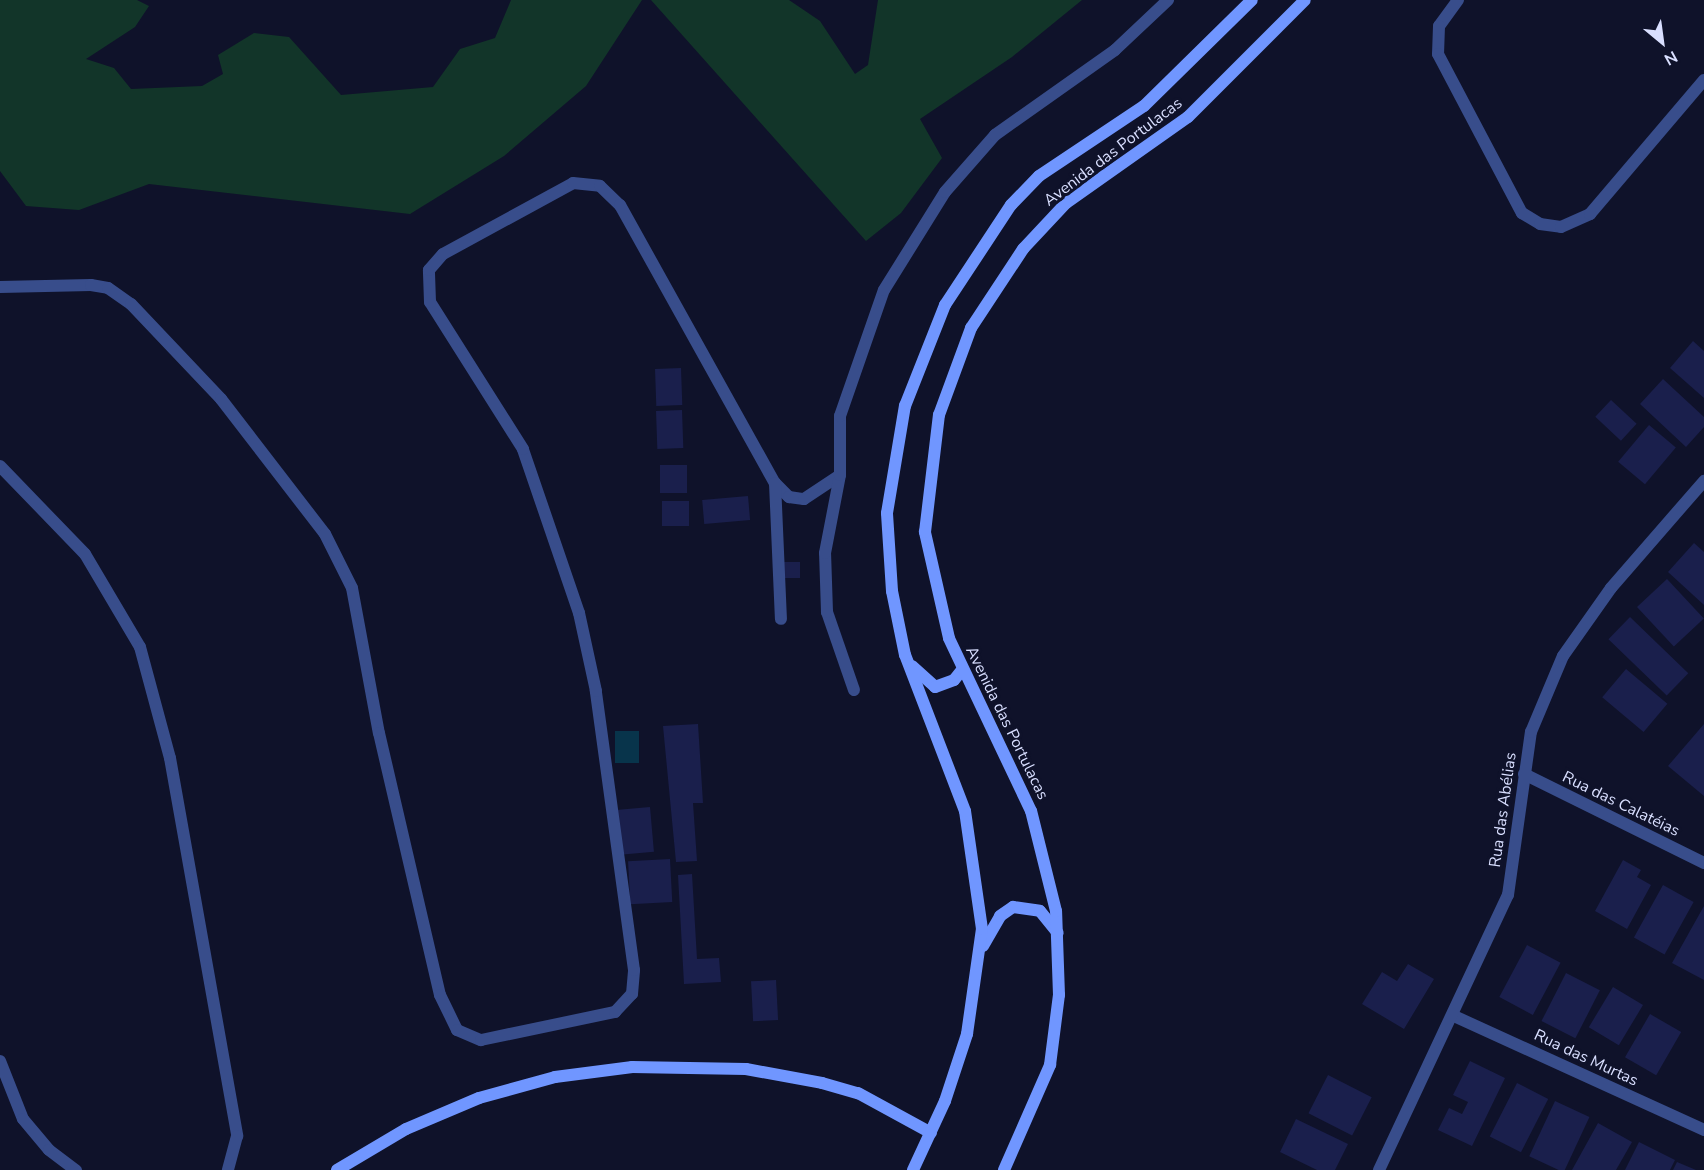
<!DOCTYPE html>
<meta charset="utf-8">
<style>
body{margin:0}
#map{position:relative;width:1704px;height:1170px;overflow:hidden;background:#0f122a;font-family:"Nunito Sans",sans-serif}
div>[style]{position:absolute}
.green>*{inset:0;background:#123529}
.water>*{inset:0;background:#08344b;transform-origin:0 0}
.building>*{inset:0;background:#1a1f4c;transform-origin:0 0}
.street>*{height:12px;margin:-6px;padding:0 6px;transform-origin:6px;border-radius:6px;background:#384d8b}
.secondary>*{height:12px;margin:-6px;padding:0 6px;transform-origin:6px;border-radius:6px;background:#7096ff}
span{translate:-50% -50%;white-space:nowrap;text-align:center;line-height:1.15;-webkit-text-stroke:6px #0f122a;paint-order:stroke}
.street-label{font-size:16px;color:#d9dfff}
.north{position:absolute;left:1632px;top:12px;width:60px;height:60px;-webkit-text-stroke:4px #0f122a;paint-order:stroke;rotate:151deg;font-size:16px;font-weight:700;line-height:24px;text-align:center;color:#d9dfff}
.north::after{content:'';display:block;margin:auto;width:21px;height:27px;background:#d9dfff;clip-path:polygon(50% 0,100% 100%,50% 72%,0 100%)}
</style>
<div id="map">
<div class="green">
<div style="clip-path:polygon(0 0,137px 0,149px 6px,135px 27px,86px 59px,114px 68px,131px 89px,202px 86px,223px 74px,218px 55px,254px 33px,289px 37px,341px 95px,433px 87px,460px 49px,495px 38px,511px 0,642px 0,586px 86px,504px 156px,410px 214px,149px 184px,79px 210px,26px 206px,0 171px)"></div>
<div style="clip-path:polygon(651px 0,789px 0,820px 21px,855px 74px,868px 65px,878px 0,1082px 0,1012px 57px,920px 119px,942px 158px,901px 213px,866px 241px)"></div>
</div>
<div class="water">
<div style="left:615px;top:731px;width:24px;height:32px"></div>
</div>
<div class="building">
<div style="clip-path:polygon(1693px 341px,1704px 351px,1704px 398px,1670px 368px)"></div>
<div style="left:681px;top:368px;width:37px;height:26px;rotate:88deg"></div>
<div style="clip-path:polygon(1663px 379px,1704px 417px,1704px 427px,1686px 447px,1640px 404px)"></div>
<div style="left:1611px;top:400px;width:35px;height:23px;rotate:43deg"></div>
<div style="left:682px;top:410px;width:38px;height:26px;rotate:88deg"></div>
<div style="left:1649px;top:425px;width:35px;height:48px;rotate:40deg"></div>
<div style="left:687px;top:465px;width:28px;height:27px;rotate:90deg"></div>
<div style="left:748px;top:496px;width:24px;height:46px;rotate:85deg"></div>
<div style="left:662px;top:501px;width:27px;height:25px"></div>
<div style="clip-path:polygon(1694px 543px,1704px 552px,1704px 605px,1668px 572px)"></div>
<div style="left:784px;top:562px;width:16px;height:16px"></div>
<div style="left:1667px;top:579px;width:54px;height:41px;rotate:47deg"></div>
<div style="left:1630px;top:617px;width:81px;height:31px;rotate:44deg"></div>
<div style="left:1626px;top:669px;width:54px;height:37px;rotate:40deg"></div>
<div style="clip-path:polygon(698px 724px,703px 803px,693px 803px,697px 861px,676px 862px,663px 726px)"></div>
<div style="clip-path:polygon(1704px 724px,1704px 796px,1668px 766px)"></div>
<div style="left:650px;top:807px;width:45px;height:34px;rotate:85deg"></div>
<div style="left:670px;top:859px;width:43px;height:42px;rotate:87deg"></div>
<div style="clip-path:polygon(1623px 860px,1641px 870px,1637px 877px,1651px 885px,1627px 929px,1595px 911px)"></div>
<div style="clip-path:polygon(692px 874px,697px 959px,719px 958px,721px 982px,684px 984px,678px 875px)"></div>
<div style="left:1663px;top:885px;width:35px;height:60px;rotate:29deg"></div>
<div style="clip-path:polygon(1704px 906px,1704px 980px,1672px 963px)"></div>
<div style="left:1527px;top:945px;width:38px;height:59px;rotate:28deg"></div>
<div style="clip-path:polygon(1408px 964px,1434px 979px,1404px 1029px,1362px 1004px,1382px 972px,1397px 981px)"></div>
<div style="left:1566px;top:973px;width:38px;height:54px;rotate:27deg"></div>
<div style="left:776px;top:980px;width:40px;height:25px;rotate:87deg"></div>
<div style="left:1613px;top:987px;width:35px;height:47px;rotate:31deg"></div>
<div style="left:1650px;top:1014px;width:36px;height:50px;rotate:30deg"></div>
<div style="clip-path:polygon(1470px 1061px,1505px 1078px,1472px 1146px,1438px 1130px,1449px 1108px,1462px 1114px,1468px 1102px,1453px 1095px)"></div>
<div style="left:1328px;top:1075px;width:49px;height:43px;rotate:27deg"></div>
<div style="left:1517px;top:1083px;width:35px;height:60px;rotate:27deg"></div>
<div style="left:1555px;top:1101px;width:38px;height:61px;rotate:25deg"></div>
<div style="clip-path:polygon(1296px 1119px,1348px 1144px,1335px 1170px,1317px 1170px,1280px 1152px)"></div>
<div style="clip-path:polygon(1598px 1123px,1632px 1142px,1616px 1170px,1572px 1170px)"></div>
<div style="clip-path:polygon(1639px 1142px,1675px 1160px,1670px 1170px,1625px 1170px)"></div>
<div style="clip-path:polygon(1677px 1162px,1696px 1170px,1673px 1170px)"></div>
</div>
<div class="street">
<div style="left:1458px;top:0;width:32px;rotate:126deg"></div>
<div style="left:1439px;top:26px;width:28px;rotate:92deg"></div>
<div style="left:1438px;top:54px;width:180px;rotate:62.2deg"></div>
<div style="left:1522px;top:213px;width:21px;rotate:31deg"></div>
<div style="left:1540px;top:224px;width:21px;rotate:8deg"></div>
<div style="left:1561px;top:227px;width:32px;rotate:-24deg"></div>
<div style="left:1590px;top:214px;width:176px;rotate:-49.6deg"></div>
<div style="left:0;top:287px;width:91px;rotate:-1.3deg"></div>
<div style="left:91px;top:285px;width:17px;rotate:10deg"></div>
<div style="left:108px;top:288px;width:28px;rotate:35deg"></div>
<div style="left:131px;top:304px;width:131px;rotate:46.5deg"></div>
<div style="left:221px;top:399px;width:170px;rotate:52.4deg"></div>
<div style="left:325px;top:534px;width:60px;rotate:63.4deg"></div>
<div style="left:352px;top:588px;width:147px;rotate:79.5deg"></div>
<div style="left:379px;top:733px;width:269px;rotate:76.9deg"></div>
<div style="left:440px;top:995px;width:39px;rotate:64deg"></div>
<div style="left:457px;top:1030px;width:26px;rotate:23deg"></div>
<div style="left:481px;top:1040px;width:137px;rotate:-11.8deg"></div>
<div style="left:615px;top:1012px;width:25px;rotate:-47deg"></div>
<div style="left:632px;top:994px;width:24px;rotate:-85deg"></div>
<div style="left:634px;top:970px;width:282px;rotate:-97.8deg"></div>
<div style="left:596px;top:691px;width:80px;rotate:-102.3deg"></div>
<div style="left:579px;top:613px;width:173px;rotate:-108.9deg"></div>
<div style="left:523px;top:449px;width:174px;rotate:-122.3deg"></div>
<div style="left:430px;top:302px;width:32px;rotate:-92deg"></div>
<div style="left:429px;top:270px;width:21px;rotate:-49deg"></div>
<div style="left:443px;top:254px;width:148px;rotate:-28.6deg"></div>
<div style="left:573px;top:183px;width:27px;rotate:6deg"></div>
<div style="left:600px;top:186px;width:28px;rotate:44deg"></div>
<div style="left:620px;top:205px;width:318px;rotate:60.9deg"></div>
<div style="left:775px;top:483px;width:20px;rotate:45deg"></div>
<div style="left:789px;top:497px;width:15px;rotate:8deg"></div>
<div style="left:804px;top:499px;width:43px;rotate:-33.7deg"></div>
<div style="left:0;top:466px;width:122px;rotate:46deg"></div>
<div style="left:85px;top:554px;width:108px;rotate:59.4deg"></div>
<div style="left:140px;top:647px;width:115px;rotate:74.9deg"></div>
<div style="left:170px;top:758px;width:384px;rotate:79.9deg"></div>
<div style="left:237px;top:1136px;width:35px;rotate:105deg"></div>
<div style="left:775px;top:483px;width:136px;rotate:87.5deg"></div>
<div style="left:854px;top:690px;width:83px;rotate:-109.1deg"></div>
<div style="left:827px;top:612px;width:59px;rotate:-91.9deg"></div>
<div style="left:825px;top:553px;width:79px;rotate:-79.1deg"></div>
<div style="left:840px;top:475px;width:59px;rotate:-90deg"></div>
<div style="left:840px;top:416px;width:133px;rotate:-70.8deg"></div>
<div style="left:884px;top:290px;width:115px;rotate:-58.1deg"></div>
<div style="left:945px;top:192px;width:76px;rotate:-48.7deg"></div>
<div style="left:995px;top:135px;width:147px;rotate:-35.3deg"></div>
<div style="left:1115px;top:50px;width:73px;rotate:-43.3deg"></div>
<div style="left:1524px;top:774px;width:201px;rotate:26.3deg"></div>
<div style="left:1454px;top:1016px;width:275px;rotate:24.5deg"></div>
<div style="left:0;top:1061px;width:62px;rotate:68.4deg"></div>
<div style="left:23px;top:1119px;width:40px;rotate:50deg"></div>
<div style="left:49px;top:1150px;width:34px;rotate:37deg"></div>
<div style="left:1379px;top:1170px;width:304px;rotate:-64.9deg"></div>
<div style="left:1508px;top:895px;width:165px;rotate:-82deg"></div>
<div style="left:1531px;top:732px;width:82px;rotate:-67.2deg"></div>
<div style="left:1563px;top:656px;width:83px;rotate:-54.8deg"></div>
<div style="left:1611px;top:588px;width:142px;rotate:-49deg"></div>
</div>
<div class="secondary">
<div style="left:912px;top:666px;width:31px;rotate:42deg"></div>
<div style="left:935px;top:687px;width:20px;rotate:-20deg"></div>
<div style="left:954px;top:680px;width:13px;rotate:-51deg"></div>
<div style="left:983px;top:946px;width:34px;rotate:-60deg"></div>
<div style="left:1000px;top:916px;width:16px;rotate:-35deg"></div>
<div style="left:1013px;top:907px;width:27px;rotate:8deg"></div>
<div style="left:1040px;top:911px;width:28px;rotate:51deg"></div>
<div style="left:337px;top:1170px;width:80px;rotate:-30.7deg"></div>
<div style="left:406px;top:1129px;width:79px;rotate:-23deg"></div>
<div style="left:479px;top:1098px;width:79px;rotate:-15.4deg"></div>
<div style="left:555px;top:1077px;width:78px;rotate:-7.4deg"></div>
<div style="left:632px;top:1067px;width:114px;rotate:1deg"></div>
<div style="left:746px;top:1069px;width:77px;rotate:10.4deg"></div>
<div style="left:822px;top:1083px;width:37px;rotate:16deg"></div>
<div style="left:858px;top:1093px;width:83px;rotate:28.7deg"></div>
<div style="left:913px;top:1170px;width:76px;rotate:-65.1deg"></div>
<div style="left:945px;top:1101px;width:71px;rotate:-71.8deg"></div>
<div style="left:967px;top:1034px;width:106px;rotate:-81.9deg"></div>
<div style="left:982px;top:929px;width:119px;rotate:-98.2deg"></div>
<div style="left:965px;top:811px;width:167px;rotate:-111deg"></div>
<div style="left:905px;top:655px;width:65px;rotate:-101.5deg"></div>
<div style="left:892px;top:591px;width:78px;rotate:-93.7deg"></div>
<div style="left:887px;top:513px;width:109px;rotate:-80.5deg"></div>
<div style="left:905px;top:406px;width:109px;rotate:-68.4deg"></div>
<div style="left:945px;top:305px;width:120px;rotate:-56.6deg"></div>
<div style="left:1011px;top:205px;width:40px;rotate:-46deg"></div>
<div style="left:1039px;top:176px;width:126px;rotate:-33.7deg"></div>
<div style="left:1144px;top:106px;width:151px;rotate:-44.5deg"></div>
<div style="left:1004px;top:1170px;width:115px;rotate:-66.3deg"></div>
<div style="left:1050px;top:1065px;width:71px;rotate:-82.7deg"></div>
<div style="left:1059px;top:995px;width:84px;rotate:-92deg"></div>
<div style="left:1056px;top:911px;width:103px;rotate:-104deg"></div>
<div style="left:1031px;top:811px;width:191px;rotate:-115.4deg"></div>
<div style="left:949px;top:638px;width:109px;rotate:-102.8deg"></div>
<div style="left:925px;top:532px;width:118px;rotate:-83.2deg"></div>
<div style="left:939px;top:415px;width:93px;rotate:-69.8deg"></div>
<div style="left:971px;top:328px;width:95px;rotate:-56.6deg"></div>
<div style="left:1023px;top:249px;width:63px;rotate:-46.9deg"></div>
<div style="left:1066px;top:203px;width:149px;rotate:-35.2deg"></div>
<div style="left:1188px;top:117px;width:165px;rotate:-45deg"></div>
</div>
<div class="street-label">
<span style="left:1113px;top:152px;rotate:-37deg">Avenida das Portulacas</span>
<span style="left:1007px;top:723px;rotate:64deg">Avenida das Portulacas</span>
<span style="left:1621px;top:804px;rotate:26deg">Rua das Calatéias</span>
<span style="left:1503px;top:810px;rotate:-82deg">Rua das Abélias</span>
<span style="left:1586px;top:1058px;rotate:25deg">Rua das Murtas</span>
</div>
<div class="north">N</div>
</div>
